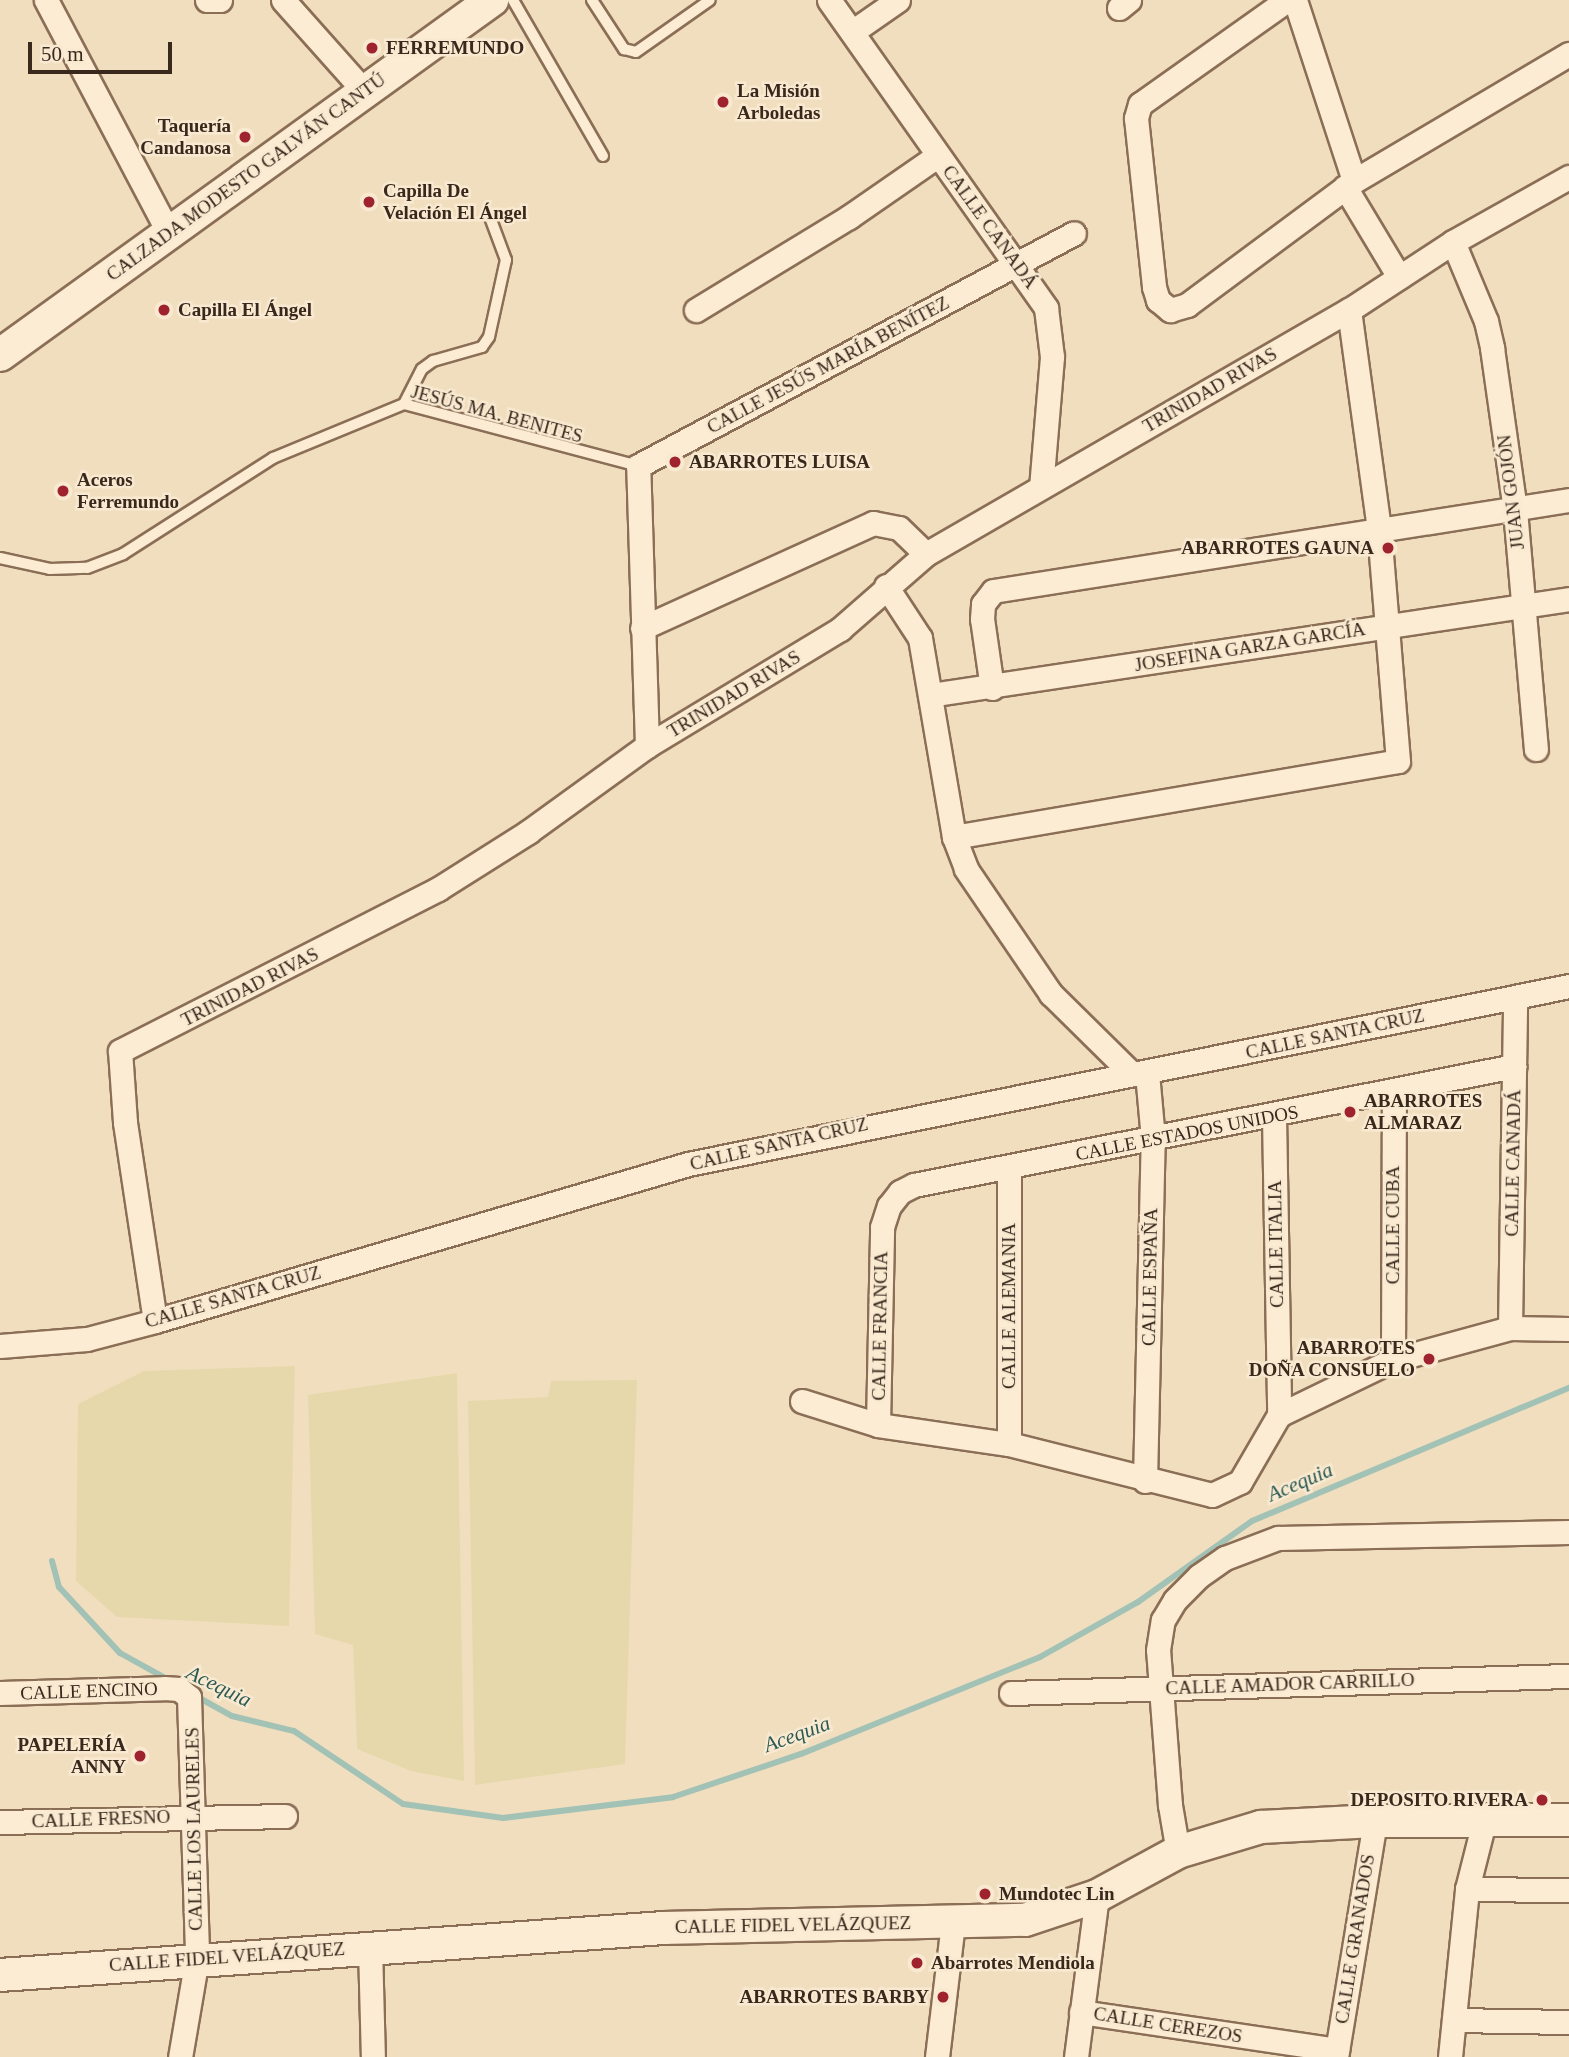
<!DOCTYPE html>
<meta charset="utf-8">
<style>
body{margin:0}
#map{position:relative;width:1569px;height:2057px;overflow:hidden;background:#f1debf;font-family:Georgia,serif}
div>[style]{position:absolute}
.farmland>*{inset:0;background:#e7d8ac}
.stream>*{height:6px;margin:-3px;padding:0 3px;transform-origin:3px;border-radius:3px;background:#a3c2b6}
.roads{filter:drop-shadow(2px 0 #8b6e56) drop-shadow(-2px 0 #8b6e56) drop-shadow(0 2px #8b6e56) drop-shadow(0 -2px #8b6e56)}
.lane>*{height:10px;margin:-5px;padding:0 5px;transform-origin:5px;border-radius:5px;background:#fbecd3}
.street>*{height:23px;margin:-11.5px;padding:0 11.5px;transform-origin:11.5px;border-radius:11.5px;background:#fbecd3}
.secondary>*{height:32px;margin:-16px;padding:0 16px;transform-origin:16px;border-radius:16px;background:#fbecd3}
.dots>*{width:19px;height:19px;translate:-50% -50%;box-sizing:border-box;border:4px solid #f8e9d0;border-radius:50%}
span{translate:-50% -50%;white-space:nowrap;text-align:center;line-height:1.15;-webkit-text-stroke:5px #f8e9d0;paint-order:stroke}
.poi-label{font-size:19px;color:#39281c;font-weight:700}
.left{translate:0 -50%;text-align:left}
.right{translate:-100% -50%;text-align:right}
.street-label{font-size:19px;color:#39281c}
.water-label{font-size:21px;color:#2a5a53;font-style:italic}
.scale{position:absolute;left:28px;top:42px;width:144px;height:32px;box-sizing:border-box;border:4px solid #39281c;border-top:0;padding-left:9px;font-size:21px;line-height:24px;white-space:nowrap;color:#39281c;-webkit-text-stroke:5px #f8e9d0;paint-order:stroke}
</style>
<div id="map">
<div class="farmland">
<div style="clip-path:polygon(295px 1366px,289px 1626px,117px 1617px,76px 1581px,78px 1404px,144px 1371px)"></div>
<div style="clip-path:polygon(457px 1373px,464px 1781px,411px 1771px,357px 1749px,353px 1645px,315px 1634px,308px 1395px)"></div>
<div style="clip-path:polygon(637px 1380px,625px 1764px,475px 1785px,468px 1401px,548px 1397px,551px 1381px)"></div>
</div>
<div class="stream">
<div style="left:52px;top:1561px;width:27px;rotate:75deg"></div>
<div style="left:59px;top:1587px;width:90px;rotate:47.3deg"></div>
<div style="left:120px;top:1653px;width:54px;rotate:29deg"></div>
<div style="left:194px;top:1695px;width:43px;rotate:28.9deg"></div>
<div style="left:232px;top:1716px;width:64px;rotate:13.6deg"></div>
<div style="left:294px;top:1731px;width:131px;rotate:33.8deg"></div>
<div style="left:403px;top:1804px;width:101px;rotate:8deg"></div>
<div style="left:503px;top:1818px;width:171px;rotate:-7deg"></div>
<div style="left:673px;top:1797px;width:135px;rotate:-18.6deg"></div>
<div style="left:801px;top:1754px;width:258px;rotate:-22.1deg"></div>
<div style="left:1040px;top:1657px;width:112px;rotate:-29.3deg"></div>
<div style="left:1138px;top:1602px;width:140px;rotate:-35.4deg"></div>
<div style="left:1252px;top:1521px;width:344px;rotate:-22.8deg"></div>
</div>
<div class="roads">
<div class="lane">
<div style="left:513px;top:0;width:180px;rotate:60deg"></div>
<div style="left:592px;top:0;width:59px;rotate:56.9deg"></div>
<div style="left:624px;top:49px;width:12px;rotate:14deg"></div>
<div style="left:636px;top:52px;width:90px;rotate:-35.1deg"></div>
<div style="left:404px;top:404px;width:39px;rotate:-63deg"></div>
<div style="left:422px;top:369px;width:14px;rotate:-36deg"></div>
<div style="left:433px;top:361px;width:51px;rotate:-15.9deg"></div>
<div style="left:482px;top:347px;width:12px;rotate:-55deg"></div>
<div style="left:489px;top:337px;width:79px;rotate:-77.6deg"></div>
<div style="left:506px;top:260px;width:46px;rotate:-110.4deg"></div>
<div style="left:0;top:558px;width:51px;rotate:12.4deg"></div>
<div style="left:50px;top:569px;width:37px;rotate:-2deg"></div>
<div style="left:87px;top:568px;width:39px;rotate:-21deg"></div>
<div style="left:123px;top:554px;width:178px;rotate:-32.6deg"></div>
<div style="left:273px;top:458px;width:142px;rotate:-22.4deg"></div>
<div style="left:404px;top:404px;width:242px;rotate:14.8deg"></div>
</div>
<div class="street">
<div style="left:46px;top:0;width:263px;rotate:62.2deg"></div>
<div style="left:207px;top:0;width:13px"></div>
<div style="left:283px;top:0;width:122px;rotate:48.3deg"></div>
<div style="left:829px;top:0;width:377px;rotate:54.8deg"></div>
<div style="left:1046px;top:308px;width:49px;rotate:83deg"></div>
<div style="left:1052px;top:357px;width:130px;rotate:94.8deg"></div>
<div style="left:1287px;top:0;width:180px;rotate:144.7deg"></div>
<div style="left:1140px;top:104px;width:15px;rotate:106deg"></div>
<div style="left:1136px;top:118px;width:170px;rotate:83.9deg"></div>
<div style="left:1154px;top:287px;width:14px;rotate:73deg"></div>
<div style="left:1158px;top:300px;width:16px;rotate:40deg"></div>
<div style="left:1170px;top:310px;width:18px;rotate:-16deg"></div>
<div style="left:1187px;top:305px;width:208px;rotate:-36.6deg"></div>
<div style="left:1354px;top:181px;width:250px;rotate:-30.6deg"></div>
<div style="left:1295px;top:0;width:190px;rotate:71.9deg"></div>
<div style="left:1119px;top:8px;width:13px;rotate:-39deg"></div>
<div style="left:852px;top:32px;width:56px;rotate:-34.8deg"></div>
<div style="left:1345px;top:187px;width:105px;rotate:59deg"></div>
<div style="left:1453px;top:242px;width:86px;rotate:67.3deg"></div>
<div style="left:1486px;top:321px;width:28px;rotate:77deg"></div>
<div style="left:1492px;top:348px;width:164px;rotate:81.9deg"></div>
<div style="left:1515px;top:510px;width:240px;rotate:85deg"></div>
<div style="left:696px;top:310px;width:179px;rotate:-31.3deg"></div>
<div style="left:849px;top:217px;width:107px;rotate:-34.7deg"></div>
<div style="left:886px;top:586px;width:62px;rotate:56.8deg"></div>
<div style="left:920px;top:638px;width:202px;rotate:80.3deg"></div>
<div style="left:954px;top:837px;width:34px;rotate:69deg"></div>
<div style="left:966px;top:869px;width:151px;rotate:55.8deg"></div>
<div style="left:1051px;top:994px;width:114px;rotate:44.6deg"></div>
<div style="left:642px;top:628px;width:254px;rotate:-24.4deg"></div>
<div style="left:873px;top:523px;width:26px;rotate:11deg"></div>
<div style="left:899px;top:528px;width:37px;rotate:44deg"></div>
<div style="left:992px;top:688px;width:70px;rotate:-98.2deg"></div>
<div style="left:982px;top:619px;width:15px;rotate:-86deg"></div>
<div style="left:983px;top:604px;width:16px;rotate:-52deg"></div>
<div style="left:993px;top:591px;width:583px;rotate:-8.98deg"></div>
<div style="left:930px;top:695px;width:646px;rotate:-8.54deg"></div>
<div style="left:647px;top:746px;width:280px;rotate:-91.8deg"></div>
<div style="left:638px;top:466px;width:494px;rotate:-28.1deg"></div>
<div style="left:954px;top:837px;width:450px;rotate:-9.7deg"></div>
<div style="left:1398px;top:761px;width:233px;rotate:-94.7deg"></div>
<div style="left:1379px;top:529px;width:221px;rotate:-97.8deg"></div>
<div style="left:1274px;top:1115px;width:300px;rotate:89deg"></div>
<div style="left:155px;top:1321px;width:201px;rotate:-98.6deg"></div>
<div style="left:125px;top:1122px;width:71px;rotate:-94deg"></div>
<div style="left:120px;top:1051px;width:357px;rotate:-27deg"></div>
<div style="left:438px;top:889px;width:107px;rotate:-32.3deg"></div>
<div style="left:528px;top:832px;width:147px;rotate:-35.9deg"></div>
<div style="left:647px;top:746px;width:226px;rotate:-31.2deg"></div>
<div style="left:840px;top:629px;width:114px;rotate:-41.1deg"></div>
<div style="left:926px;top:554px;width:488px;rotate:-30deg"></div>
<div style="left:1349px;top:310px;width:124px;rotate:-33.2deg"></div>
<div style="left:1453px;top:242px;width:133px;rotate:-29.3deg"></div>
<div style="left:1510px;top:1328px;width:331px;rotate:-89.1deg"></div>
<div style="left:0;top:1346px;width:87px;rotate:-4.6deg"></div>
<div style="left:87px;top:1339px;width:70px;rotate:-14.8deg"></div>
<div style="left:155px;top:1321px;width:556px;rotate:-16.41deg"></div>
<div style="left:688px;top:1164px;width:899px;rotate:-11.42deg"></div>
<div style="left:1393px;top:1360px;width:269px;rotate:-89.8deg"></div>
<div style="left:802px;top:1401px;width:80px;rotate:17.5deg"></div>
<div style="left:878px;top:1425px;width:132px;rotate:8.3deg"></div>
<div style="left:1009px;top:1444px;width:209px;rotate:14.1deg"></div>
<div style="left:1212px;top:1495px;width:31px;rotate:-25deg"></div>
<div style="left:1240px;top:1482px;width:78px;rotate:-59.8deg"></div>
<div style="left:1279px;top:1415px;width:127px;rotate:-25.8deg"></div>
<div style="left:1393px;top:1360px;width:121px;rotate:-15.3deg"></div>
<div style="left:1510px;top:1328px;width:59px;rotate:1deg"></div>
<div style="left:878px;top:1425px;width:198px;rotate:-88.8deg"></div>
<div style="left:882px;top:1227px;width:22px;rotate:-72deg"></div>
<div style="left:889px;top:1206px;width:18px;rotate:-52deg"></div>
<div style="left:900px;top:1192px;width:16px;rotate:-27deg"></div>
<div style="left:914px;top:1185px;width:612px;rotate:-11.22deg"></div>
<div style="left:1009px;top:1444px;width:276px;rotate:-90deg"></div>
<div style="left:1145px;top:1481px;width:342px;rotate:-88.7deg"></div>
<div style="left:1153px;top:1139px;width:66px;rotate:-95.2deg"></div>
<div style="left:0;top:1693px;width:164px;rotate:-1.7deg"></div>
<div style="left:164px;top:1688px;width:15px;rotate:4deg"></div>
<div style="left:179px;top:1689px;width:13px;rotate:39deg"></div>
<div style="left:189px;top:1697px;width:261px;rotate:88.2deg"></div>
<div style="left:197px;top:1958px;width:100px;rotate:99.7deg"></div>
<div style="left:1011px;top:1693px;width:558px;rotate:-1.75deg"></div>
<div style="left:0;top:1822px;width:285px;rotate:-1.2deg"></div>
<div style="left:1178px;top:1852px;width:48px;rotate:-99.7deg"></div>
<div style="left:1170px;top:1805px;width:155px;rotate:-94.4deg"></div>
<div style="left:1158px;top:1650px;width:30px;rotate:-81deg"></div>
<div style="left:1163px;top:1620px;width:23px;rotate:-59deg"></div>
<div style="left:1175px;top:1600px;width:34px;rotate:-45deg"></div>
<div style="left:1199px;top:1576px;width:32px;rotate:-35deg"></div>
<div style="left:1225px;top:1558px;width:57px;rotate:-20.7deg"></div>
<div style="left:1278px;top:1538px;width:291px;rotate:-1.2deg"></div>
<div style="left:1467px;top:1889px;width:102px;rotate:0.6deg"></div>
<div style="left:370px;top:1946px;width:111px;rotate:88.5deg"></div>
<div style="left:1081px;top:2012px;width:259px;rotate:8.4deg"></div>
<div style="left:1454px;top:2020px;width:115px;rotate:1deg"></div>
<div style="left:937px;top:2057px;width:136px;rotate:-83.2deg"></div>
<div style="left:1076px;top:2057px;width:162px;rotate:-82.6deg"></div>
<div style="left:1336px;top:2057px;width:239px;rotate:-80.6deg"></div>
<div style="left:1450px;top:2057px;width:169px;rotate:-84.2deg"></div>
<div style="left:1467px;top:1889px;width:69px;rotate:-75.8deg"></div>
</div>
<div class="secondary">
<div style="left:0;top:355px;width:607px;rotate:-35.81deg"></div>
<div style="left:0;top:1975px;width:665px;rotate:-4.05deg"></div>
<div style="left:663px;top:1928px;width:362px;rotate:-1.3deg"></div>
<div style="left:1025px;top:1920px;width:76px;rotate:-18.4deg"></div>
<div style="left:1097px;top:1896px;width:92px;rotate:-28.5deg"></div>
<div style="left:1178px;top:1852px;width:87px;rotate:-16.8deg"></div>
<div style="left:1261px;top:1827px;width:114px;rotate:-3deg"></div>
<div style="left:1375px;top:1821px;width:194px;rotate:-0.3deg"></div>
</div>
</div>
<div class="dots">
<div style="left:372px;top:48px;background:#9e232e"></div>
<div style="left:723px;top:102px;background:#9e232e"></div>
<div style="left:245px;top:137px;background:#9e232e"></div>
<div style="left:369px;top:202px;background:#9e232e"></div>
<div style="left:164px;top:310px;background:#9e232e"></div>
<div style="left:675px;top:462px;background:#9e232e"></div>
<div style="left:63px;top:491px;background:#9e232e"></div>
<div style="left:1388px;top:548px;background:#9e232e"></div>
<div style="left:1350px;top:1112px;background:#9e232e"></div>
<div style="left:1429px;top:1359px;background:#9e232e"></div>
<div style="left:140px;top:1756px;background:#9e232e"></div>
<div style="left:1542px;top:1800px;background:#9e232e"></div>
<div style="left:985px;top:1894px;background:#9e232e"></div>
<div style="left:917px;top:1963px;background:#9e232e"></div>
<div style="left:943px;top:1997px;background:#9e232e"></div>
</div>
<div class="poi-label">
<span class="left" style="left:386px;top:48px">FERREMUNDO</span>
<span class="left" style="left:737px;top:102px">La Misión<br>Arboledas</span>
<span class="right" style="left:231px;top:137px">Taquería<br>Candanosa</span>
<span class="left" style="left:383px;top:202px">Capilla De<br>Velación El Ángel</span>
<span class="left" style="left:178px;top:310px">Capilla El Ángel</span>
<span class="left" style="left:689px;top:462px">ABARROTES LUISA</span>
<span class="left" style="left:77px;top:491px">Aceros<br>Ferremundo</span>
<span class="right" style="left:1374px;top:548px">ABARROTES GAUNA</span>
<span class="left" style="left:1364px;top:1112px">ABARROTES<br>ALMARAZ</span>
<span class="right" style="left:1415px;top:1359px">ABARROTES<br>DOÑA CONSUELO</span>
<span class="right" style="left:126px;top:1756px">PAPELERÍA<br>ANNY</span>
<span class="right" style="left:1528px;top:1800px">DEPOSITO RIVERA</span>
<span class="left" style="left:999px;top:1894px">Mundotec Lin</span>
<span class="left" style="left:931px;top:1963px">Abarrotes Mendiola</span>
<span class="right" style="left:929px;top:1997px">ABARROTES BARBY</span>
</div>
<div class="street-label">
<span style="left:246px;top:177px;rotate:-36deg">CALZADA MODESTO GALVÁN CANTÚ</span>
<span style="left:990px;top:227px;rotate:54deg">CALLE CANADÁ</span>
<span style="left:828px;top:365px;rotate:-28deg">CALLE JESÚS MARÍA BENÍTEZ</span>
<span style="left:1210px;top:390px;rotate:-30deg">TRINIDAD RIVAS</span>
<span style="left:497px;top:414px;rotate:15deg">JESÚS MA. BENITES</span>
<span style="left:1511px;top:492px;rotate:-97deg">JUAN GOJÓN</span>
<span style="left:1250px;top:647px;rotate:-9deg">JOSEFINA GARZA GARCÍA</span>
<span style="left:734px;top:694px;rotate:-31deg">TRINIDAD RIVAS</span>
<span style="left:250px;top:987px;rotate:-27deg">TRINIDAD RIVAS</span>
<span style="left:1335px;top:1034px;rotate:-12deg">CALLE SANTA CRUZ</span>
<span style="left:1187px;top:1133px;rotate:-11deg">CALLE ESTADOS UNIDOS</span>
<span style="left:779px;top:1144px;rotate:-13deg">CALLE SANTA CRUZ</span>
<span style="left:1513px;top:1163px;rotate:-89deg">CALLE CANADÁ</span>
<span style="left:1393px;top:1225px;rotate:-90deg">CALLE CUBA</span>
<span style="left:1276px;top:1244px;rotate:-91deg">CALLE ITALIA</span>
<span style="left:1150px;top:1277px;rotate:-89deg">CALLE ESPAÑA</span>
<span style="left:233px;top:1297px;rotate:-16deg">CALLE SANTA CRUZ</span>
<span style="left:1009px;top:1306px;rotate:-90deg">CALLE ALEMANIA</span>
<span style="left:880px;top:1326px;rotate:-89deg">CALLE FRANCIA</span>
<span style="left:1290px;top:1684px;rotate:-2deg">CALLE AMADOR CARRILLO</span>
<span style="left:89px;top:1691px;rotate:-2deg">CALLE ENCINO</span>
<span style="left:101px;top:1819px;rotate:-2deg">CALLE FRESNO</span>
<span style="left:194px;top:1829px;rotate:-91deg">CALLE LOS LAURELES</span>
<span style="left:793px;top:1925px;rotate:-1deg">CALLE FIDEL VELÁZQUEZ</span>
<span style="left:1355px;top:1939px;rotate:-81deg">CALLE GRANADOS</span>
<span style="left:227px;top:1957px;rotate:-4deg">CALLE FIDEL VELÁZQUEZ</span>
<span style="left:1168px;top:2025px;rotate:9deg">CALLE CEREZOS</span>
</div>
<div class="water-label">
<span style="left:1300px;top:1482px;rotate:-23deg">Acequia</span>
<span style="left:219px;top:1686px;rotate:26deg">Acequia</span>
<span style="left:797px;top:1734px;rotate:-20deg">Acequia</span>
</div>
<div class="scale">50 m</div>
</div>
